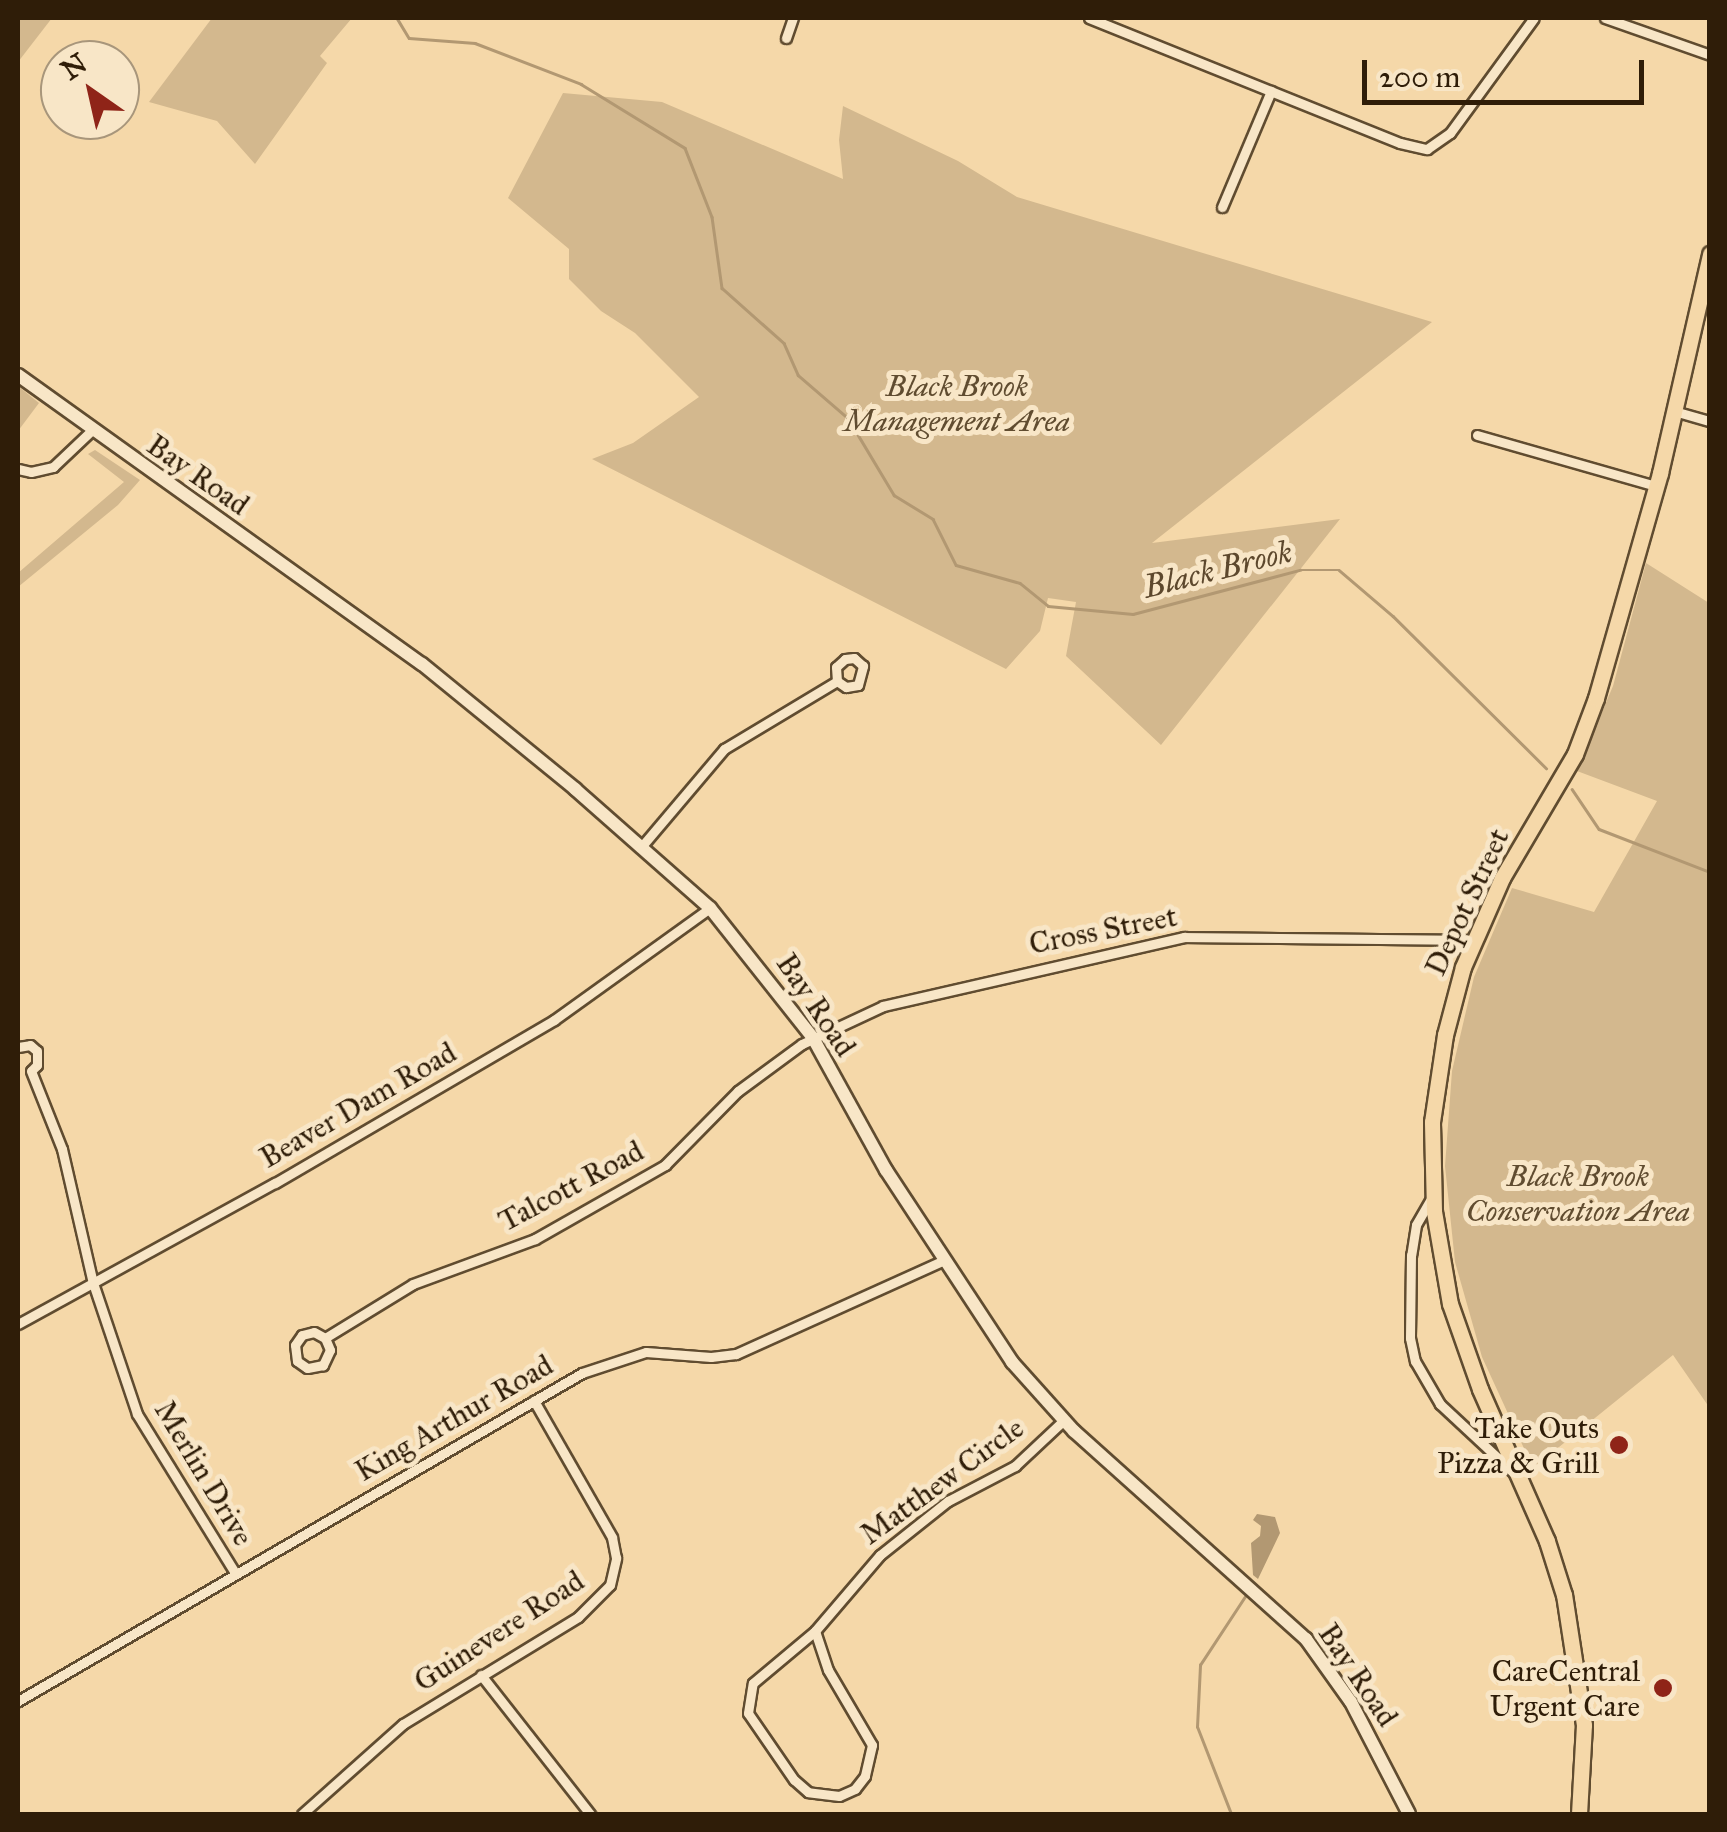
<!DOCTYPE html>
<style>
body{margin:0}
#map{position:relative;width:1727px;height:1832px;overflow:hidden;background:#f5d8a9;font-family:"IM FELL Great Primer",serif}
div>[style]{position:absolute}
.green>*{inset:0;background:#d3b88e}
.water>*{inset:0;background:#b29872}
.stream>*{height:2.5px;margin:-1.25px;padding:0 1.25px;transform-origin:1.25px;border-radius:1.25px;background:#b29872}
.roads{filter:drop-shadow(2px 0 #604c30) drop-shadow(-2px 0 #604c30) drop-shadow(0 2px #604c30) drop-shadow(0 -2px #604c30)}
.street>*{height:9px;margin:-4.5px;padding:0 4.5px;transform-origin:4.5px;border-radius:4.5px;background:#f8e6c7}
.secondary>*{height:12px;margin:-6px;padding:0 6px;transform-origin:6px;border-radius:6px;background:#f8e6c7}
.highway>*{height:15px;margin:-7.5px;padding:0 7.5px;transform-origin:7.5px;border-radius:7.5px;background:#f5d8a9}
.dots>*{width:28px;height:28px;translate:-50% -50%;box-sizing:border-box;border:5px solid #f8e6c7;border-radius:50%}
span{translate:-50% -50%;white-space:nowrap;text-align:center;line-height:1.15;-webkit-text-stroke:10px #f8e6c7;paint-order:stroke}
.park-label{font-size:30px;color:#604c30;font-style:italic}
.street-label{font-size:30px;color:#2f1d08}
.poi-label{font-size:30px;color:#2f1d08}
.right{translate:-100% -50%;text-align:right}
.water-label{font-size:32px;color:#5d482d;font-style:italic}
.frame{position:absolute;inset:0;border:20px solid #2f1d08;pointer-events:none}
.north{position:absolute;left:40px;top:40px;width:100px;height:100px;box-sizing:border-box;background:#f8e6c7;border:2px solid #a8967b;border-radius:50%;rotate:326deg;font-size:28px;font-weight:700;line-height:40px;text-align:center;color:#2f1d08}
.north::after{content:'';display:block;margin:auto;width:35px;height:45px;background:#8f2418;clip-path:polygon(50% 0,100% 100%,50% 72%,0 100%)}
.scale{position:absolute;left:1362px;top:60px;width:282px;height:45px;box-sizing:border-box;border:5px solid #2f1d08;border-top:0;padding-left:12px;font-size:30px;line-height:35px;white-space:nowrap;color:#2f1d08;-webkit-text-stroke:8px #f8e6c7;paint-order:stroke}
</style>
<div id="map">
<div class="green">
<div style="clip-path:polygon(18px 18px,52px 18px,18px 62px)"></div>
<div style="clip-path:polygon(212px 18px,352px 18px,320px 56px,327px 63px,255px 164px,217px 121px,149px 102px)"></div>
<div style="clip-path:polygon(563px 93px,662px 102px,843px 179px,839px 140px,843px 106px,958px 161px,1017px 197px,1432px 322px,1152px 543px,1340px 519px,1161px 745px,1066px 656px,1076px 602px,1048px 598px,1040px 631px,1006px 669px,592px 459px,633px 443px,699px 397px,635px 333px,601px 311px,569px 279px,569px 249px,508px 198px)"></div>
<div style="clip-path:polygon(18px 386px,39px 403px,18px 431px)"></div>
<div style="clip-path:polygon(95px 450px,140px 480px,118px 505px,18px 587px,18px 573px,124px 482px,88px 454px)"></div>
<div style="clip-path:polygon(1646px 563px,1709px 603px,1709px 1407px,1673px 1355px,1533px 1468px,1482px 1357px,1455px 1262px,1445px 1166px,1452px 1071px,1474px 977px,1512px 888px,1594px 912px,1657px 801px,1577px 771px,1613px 686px)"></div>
</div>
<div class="water">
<div style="clip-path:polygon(1257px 1514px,1275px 1517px,1280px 1533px,1258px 1579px,1253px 1575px,1251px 1543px,1260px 1536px,1261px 1526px,1253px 1520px)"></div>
</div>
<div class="stream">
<div style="left:397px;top:18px;width:23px;rotate:59deg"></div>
<div style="left:409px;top:38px;width:66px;rotate:4.3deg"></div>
<div style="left:475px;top:43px;width:114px;rotate:21.1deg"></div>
<div style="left:581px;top:84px;width:122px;rotate:31.6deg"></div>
<div style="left:685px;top:148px;width:74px;rotate:68.6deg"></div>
<div style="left:712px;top:217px;width:72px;rotate:82deg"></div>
<div style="left:722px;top:288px;width:83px;rotate:41.6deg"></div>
<div style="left:784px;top:343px;width:35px;rotate:66deg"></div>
<div style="left:798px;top:375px;width:66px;rotate:40.7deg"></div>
<div style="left:848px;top:418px;width:90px;rotate:59.1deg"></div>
<div style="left:894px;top:495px;width:46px;rotate:31.6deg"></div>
<div style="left:933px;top:519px;width:51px;rotate:63.4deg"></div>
<div style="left:956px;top:565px;width:66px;rotate:15.7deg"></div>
<div style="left:1020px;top:583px;width:36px;rotate:39deg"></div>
<div style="left:1048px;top:606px;width:85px;rotate:5.4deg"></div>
<div style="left:1133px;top:614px;width:173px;rotate:-14.8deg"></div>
<div style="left:1300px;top:570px;width:39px"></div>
<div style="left:1339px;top:570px;width:71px;rotate:40.4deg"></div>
<div style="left:1393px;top:616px;width:216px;rotate:44.8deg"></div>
<div style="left:1572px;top:789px;width:48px;rotate:56deg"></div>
<div style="left:1599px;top:829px;width:119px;rotate:21.2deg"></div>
<div style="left:1231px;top:1814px;width:93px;rotate:-111.3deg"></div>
<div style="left:1197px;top:1727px;width:62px;rotate:-87.2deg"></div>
<div style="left:1200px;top:1665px;width:87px;rotate:-56.7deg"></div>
</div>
<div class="roads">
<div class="street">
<div style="left:1089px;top:18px;width:335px;rotate:21.9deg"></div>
<div style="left:1400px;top:143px;width:28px;rotate:13deg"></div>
<div style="left:1427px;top:149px;width:28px;rotate:-35deg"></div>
<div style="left:1450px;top:133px;width:142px;rotate:-53.9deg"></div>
<div style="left:1605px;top:18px;width:111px;rotate:19.4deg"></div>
<div style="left:786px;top:38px;width:21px;rotate:-71deg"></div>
<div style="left:1222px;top:207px;width:126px;rotate:-67.1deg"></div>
<div style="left:1674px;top:411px;width:37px;rotate:16deg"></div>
<div style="left:1477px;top:435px;width:186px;rotate:15.9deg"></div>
<div style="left:18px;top:469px;width:13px;rotate:13deg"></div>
<div style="left:31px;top:472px;width:23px;rotate:-13deg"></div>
<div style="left:53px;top:467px;width:52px;rotate:-43.5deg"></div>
<div style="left:642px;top:846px;width:127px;rotate:-49.8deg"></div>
<div style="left:724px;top:749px;width:132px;rotate:-31deg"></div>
<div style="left:837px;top:681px;width:11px;rotate:34deg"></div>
<div style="left:846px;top:687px;width:12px;rotate:-9deg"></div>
<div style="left:858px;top:685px;width:20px;rotate:-75deg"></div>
<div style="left:863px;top:666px;width:12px;rotate:-138deg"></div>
<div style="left:854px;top:658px;width:9px;rotate:174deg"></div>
<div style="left:845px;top:659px;width:12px;rotate:138deg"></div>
<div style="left:836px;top:667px;width:14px;rotate:86deg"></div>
<div style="left:18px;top:1047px;width:12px;rotate:-9deg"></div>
<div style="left:30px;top:1045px;width:9px;rotate:41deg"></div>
<div style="left:37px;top:1051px;width:14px;rotate:90deg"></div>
<div style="left:37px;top:1065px;width:8px;rotate:135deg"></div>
<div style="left:31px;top:1071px;width:84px;rotate:68.3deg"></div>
<div style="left:62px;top:1149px;width:138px;rotate:77deg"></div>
<div style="left:93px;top:1283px;width:138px;rotate:71.4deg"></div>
<div style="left:137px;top:1414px;width:188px;rotate:58.3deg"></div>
<div style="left:1432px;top:1197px;width:32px;rotate:120deg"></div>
<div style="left:1416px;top:1225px;width:30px;rotate:99deg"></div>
<div style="left:1411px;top:1255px;width:83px;rotate:90.7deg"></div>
<div style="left:1410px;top:1338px;width:24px;rotate:78deg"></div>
<div style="left:1415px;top:1361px;width:50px;rotate:59.8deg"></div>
<div style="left:1440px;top:1404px;width:100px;rotate:43deg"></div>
<div style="left:18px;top:1324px;width:293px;rotate:-28.8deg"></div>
<div style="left:275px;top:1183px;width:323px;rotate:-30.3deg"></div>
<div style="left:554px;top:1020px;width:192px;rotate:-35.7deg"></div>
<div style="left:325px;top:1338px;width:13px;rotate:67deg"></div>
<div style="left:330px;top:1350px;width:17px;rotate:115deg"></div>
<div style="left:323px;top:1365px;width:16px;rotate:169deg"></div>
<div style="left:307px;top:1368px;width:12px;rotate:-145deg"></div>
<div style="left:297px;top:1361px;width:16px;rotate:-97deg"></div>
<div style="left:295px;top:1345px;width:12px;rotate:-55deg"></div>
<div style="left:302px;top:1335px;width:12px;rotate:-14deg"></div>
<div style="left:314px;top:1332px;width:13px;rotate:29deg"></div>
<div style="left:325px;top:1338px;width:103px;rotate:-31.5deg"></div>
<div style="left:413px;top:1284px;width:130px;rotate:-20.2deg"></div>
<div style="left:535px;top:1239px;width:150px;rotate:-29.6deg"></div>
<div style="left:665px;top:1165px;width:104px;rotate:-45.4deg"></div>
<div style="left:738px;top:1091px;width:79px;rotate:-36.3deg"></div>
<div style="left:802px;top:1044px;width:89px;rotate:-25.1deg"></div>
<div style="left:883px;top:1006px;width:309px;rotate:-12.9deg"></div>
<div style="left:1184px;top:937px;width:291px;rotate:0.6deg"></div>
<div style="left:815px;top:1631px;width:41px;rotate:71.6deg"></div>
<div style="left:828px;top:1670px;width:87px;rotate:59.6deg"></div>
<div style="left:872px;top:1745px;width:32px;rotate:103deg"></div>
<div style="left:865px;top:1776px;width:16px;rotate:128deg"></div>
<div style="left:855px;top:1789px;width:17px;rotate:156deg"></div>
<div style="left:839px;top:1796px;width:31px;rotate:-173deg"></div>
<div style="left:808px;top:1792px;width:18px;rotate:-139deg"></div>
<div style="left:794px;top:1780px;width:81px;rotate:-124.5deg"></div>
<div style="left:748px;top:1713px;width:30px;rotate:-81deg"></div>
<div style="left:753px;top:1683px;width:81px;rotate:-40deg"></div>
<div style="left:815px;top:1631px;width:100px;rotate:-49.5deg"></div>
<div style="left:880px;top:1555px;width:87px;rotate:-38.5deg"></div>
<div style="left:948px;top:1501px;width:76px;rotate:-27.6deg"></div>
<div style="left:1015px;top:1466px;width:66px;rotate:-43.2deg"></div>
<div style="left:481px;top:1675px;width:177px;rotate:51.9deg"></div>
<div style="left:18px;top:1701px;width:652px;rotate:-30.18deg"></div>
<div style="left:582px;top:1373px;width:67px;rotate:-18.2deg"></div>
<div style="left:646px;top:1352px;width:65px;rotate:4.4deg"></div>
<div style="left:711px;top:1357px;width:25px;rotate:-7deg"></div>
<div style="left:736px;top:1354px;width:228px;rotate:-24.3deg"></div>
<div style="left:302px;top:1814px;width:135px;rotate:-41.7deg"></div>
<div style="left:403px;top:1724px;width:205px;rotate:-31.4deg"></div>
<div style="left:578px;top:1617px;width:45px;rotate:-45deg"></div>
<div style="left:610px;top:1585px;width:28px;rotate:-77deg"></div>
<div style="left:616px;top:1558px;width:21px;rotate:-101deg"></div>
<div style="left:612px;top:1537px;width:157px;rotate:-119.8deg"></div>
</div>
<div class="secondary">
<div style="left:18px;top:375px;width:497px;rotate:35.6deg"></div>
<div style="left:422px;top:664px;width:198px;rotate:39.2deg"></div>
<div style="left:575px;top:789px;width:180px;rotate:41.4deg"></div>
<div style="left:710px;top:908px;width:166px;rotate:51.6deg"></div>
<div style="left:813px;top:1038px;width:151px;rotate:61.1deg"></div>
<div style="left:886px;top:1170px;width:230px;rotate:56.7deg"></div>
<div style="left:1012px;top:1362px;width:93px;rotate:48.1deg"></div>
<div style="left:1074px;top:1431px;width:312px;rotate:41.9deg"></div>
<div style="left:1306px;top:1639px;width:77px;rotate:54.5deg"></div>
<div style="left:1351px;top:1702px;width:126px;rotate:62.6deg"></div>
</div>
<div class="highway">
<div style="left:1579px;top:1814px;width:89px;rotate:-86.8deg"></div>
<div style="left:1584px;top:1725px;width:132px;rotate:-98.7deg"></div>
<div style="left:1564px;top:1595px;width:57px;rotate:-107.5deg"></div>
<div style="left:1547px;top:1541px;width:166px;rotate:-113.8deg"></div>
<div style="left:1480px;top:1389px;width:90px;rotate:-109.4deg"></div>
<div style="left:1450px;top:1304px;width:94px;rotate:-99.8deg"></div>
<div style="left:1434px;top:1211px;width:89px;rotate:-91.3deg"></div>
<div style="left:1432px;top:1122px;width:88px;rotate:-81.5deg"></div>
<div style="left:1445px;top:1035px;width:70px;rotate:-75.2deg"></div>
<div style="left:1463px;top:967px;width:97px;rotate:-66.3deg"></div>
<div style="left:1502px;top:878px;width:144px;rotate:-59.5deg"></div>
<div style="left:1575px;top:754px;width:60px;rotate:-69.4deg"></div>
<div style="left:1596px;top:698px;width:234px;rotate:-74.1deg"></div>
<div style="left:1660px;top:473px;width:225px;rotate:-77.1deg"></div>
</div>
</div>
<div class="dots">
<div style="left:1619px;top:1445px;background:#8f2418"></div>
<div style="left:1663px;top:1688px;background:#8f2418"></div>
</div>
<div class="park-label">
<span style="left:957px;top:403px">Black Brook<br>Management Area</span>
<span style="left:1578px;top:1193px">Black Brook<br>Conservation Area</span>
</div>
<div class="street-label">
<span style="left:198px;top:475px;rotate:35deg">Bay Road</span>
<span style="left:1467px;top:902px;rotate:-65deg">Depot Street</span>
<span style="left:1103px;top:930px;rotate:-11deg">Cross Street</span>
<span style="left:816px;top:1005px;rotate:56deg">Bay Road</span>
<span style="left:358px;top:1105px;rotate:-30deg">Beaver Dam Road</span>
<span style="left:571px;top:1186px;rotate:-28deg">Talcott Road</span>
<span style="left:454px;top:1418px;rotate:-30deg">King Arthur Road</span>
<span style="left:204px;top:1473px;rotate:59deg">Merlin Drive</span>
<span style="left:942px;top:1481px;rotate:-36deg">Matthew Circle</span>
<span style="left:499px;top:1631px;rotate:-33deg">Guinevere Road</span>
<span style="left:1358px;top:1675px;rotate:56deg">Bay Road</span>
</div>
<div class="poi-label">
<span class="right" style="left:1599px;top:1445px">Take Outs<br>Pizza &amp; Grill</span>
<span class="right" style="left:1640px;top:1688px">CareCentral<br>Urgent Care</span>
</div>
<div class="water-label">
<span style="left:1218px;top:570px;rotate:-14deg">Black Brook</span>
</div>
<div class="frame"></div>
<div class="north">N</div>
<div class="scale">200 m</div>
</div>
